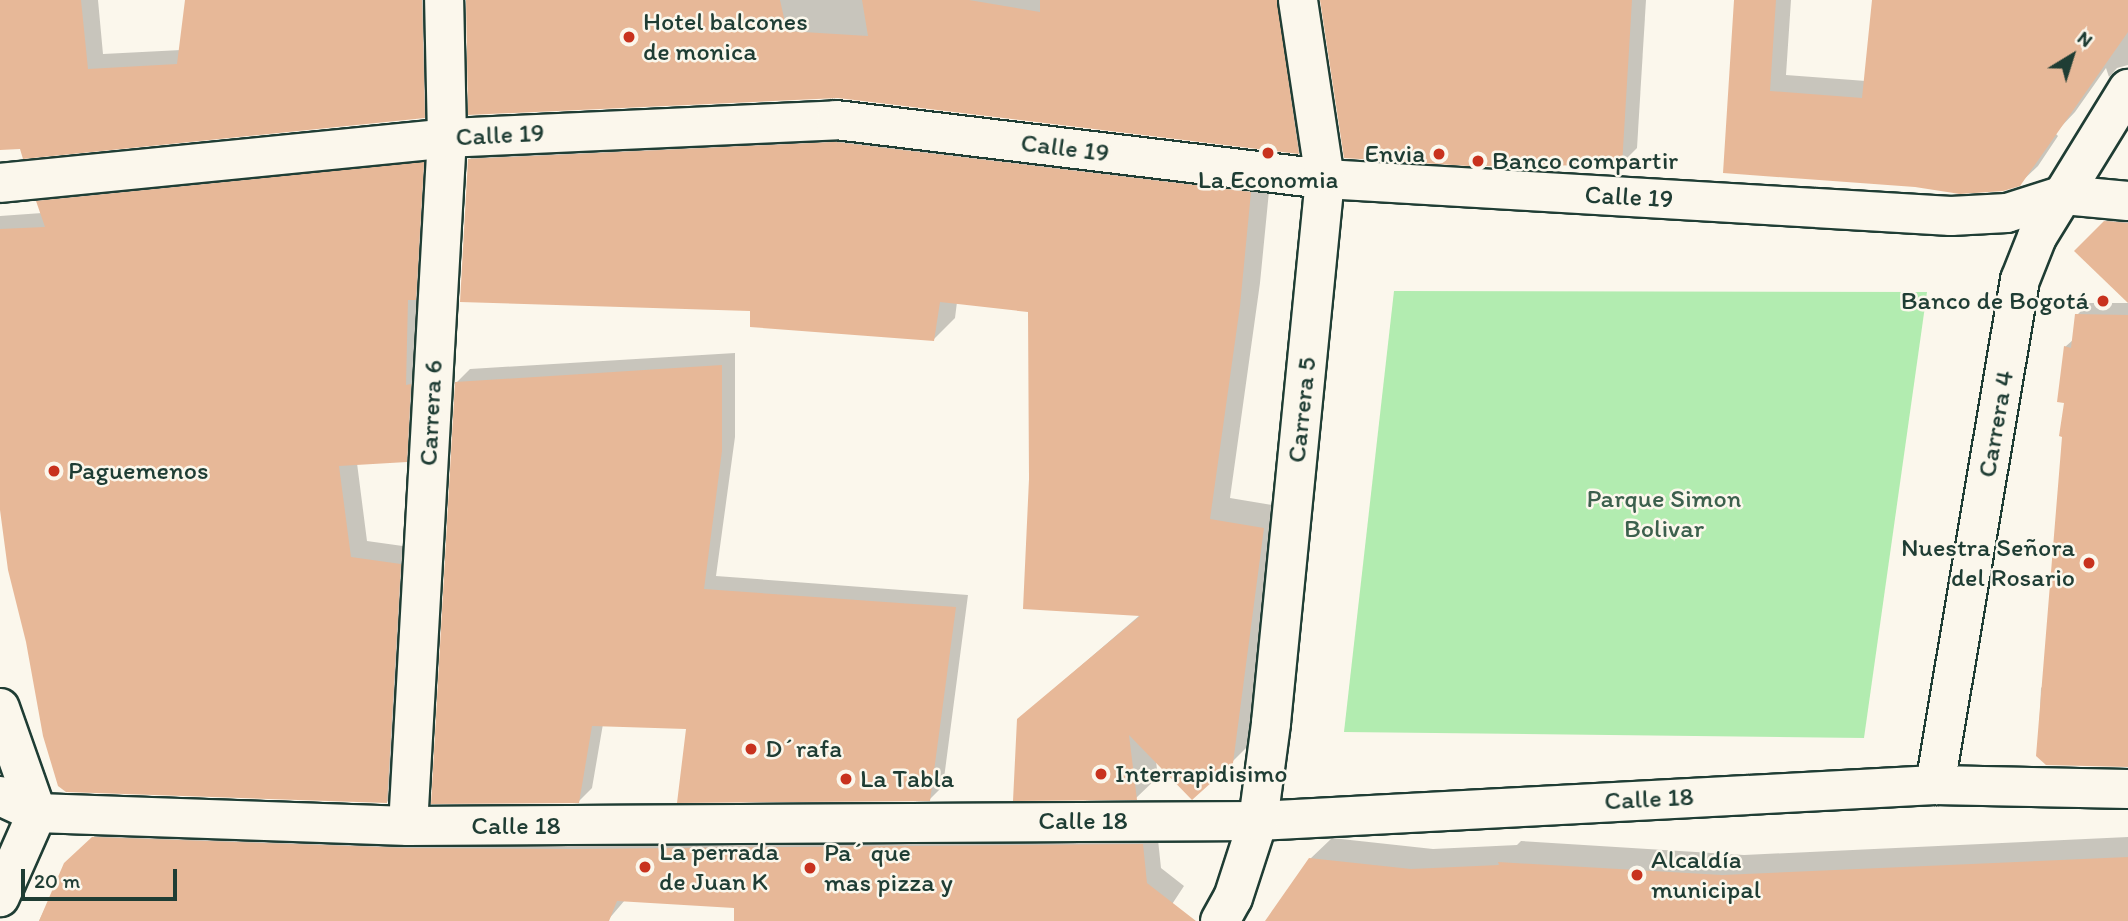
<!DOCTYPE html>
<meta charset="utf-8">
<style>
body{margin:0}
#map{position:relative;width:2128px;height:921px;overflow:hidden;background:#fbf7ec;font-family:Itim,sans-serif}
div>[style]{position:absolute}
.green>*{inset:0;background:#b2ecb0}
.shadow>*{inset:0;background:#0003}
.building>*{inset:0;background:#e7b898}
.roads{filter:drop-shadow(2px 0 #1f3d34) drop-shadow(-2px 0 #1f3d34) drop-shadow(0 2px #1f3d34) drop-shadow(0 -2px #1f3d34)}
.minor>*{height:38px;margin:-19px;padding:0 19px;transform-origin:19px;border-radius:19px;background:#fbf7ec}
.dots>*{width:19px;height:19px;translate:-50% -50%;box-sizing:border-box;border:4px solid #fbf7ec;border-radius:50%}
span{translate:-50% -50%;white-space:nowrap;text-align:center;line-height:1.15;-webkit-text-stroke:5px #fbf7ec;paint-order:stroke}
.poi-label{font-size:26px;color:#1f3d34}
.left{translate:0 -50%;text-align:left}
.right{translate:-100% -50%;text-align:right}
.street-label{font-size:26px;color:#1f3d34}
.park-label{font-size:26px;color:#3c604d}
.north{position:absolute;left:2037px;top:21px;width:70px;height:70px;-webkit-text-stroke:5px #fbf7ec;paint-order:stroke;rotate:38deg;font-size:19px;font-weight:700;line-height:28px;text-align:center;color:#1f3d34}
.north::after{content:'';display:block;margin:auto;width:24px;height:32px;background:#1f3d34;clip-path:polygon(50% 0,100% 100%,50% 72%,0 100%)}
.scale{position:absolute;left:21px;top:869px;width:156px;height:32px;box-sizing:border-box;border:4px solid #1f3d34;border-top:0;padding-left:9px;font-size:21px;line-height:24px;white-space:nowrap;color:#1f3d34;-webkit-text-stroke:5px #fbf7ec;paint-order:stroke}
</style>
<div id="map">
<div class="green">
<div style="clip-path:polygon(1394px 291px,1927px 292px,1864px 738px,1344px 732px)"></div>
</div>
<div class="shadow">
<div style="clip-path:polygon(0 0,98px 0,103px 54px,181px 50px,187px 0,438px 0,440px 101px,424px 117px,0 148px)"></div>
<div style="clip-path:polygon(468px 0,1294px 0,1314px 136px,1298px 152px)"></div>
<div style="clip-path:polygon(1322px 0,1646px 0,1637px 148px,1621px 164px)"></div>
<div style="clip-path:polygon(1735px 0,1791px 0,1786px 75px,1866px 81px,1873px 0,2128px 0,2128px 65px,2117px 68px,2109px 77px,2106px 68px,2075px 112px,2058px 130px,2050px 128px,2058px 136px,2038px 166px,2020px 183px,1915px 185px,1724px 172px)"></div>
<div style="clip-path:polygon(857px 121px,1271px 171px,1260px 283px,1230px 498px,1284px 507px,1254px 740px,1232px 762px,1156px 761px,1158px 777px,1136px 798px,1019px 719px,1140px 615px,1031px 480px,1030px 311px,957px 302px,955px 318px,934px 339px,751px 309px,469px 160px,491px 138px)"></div>
<div style="clip-path:polygon(440px 146px,423px 443px,406px 460px,357px 463px,367px 541px,417px 548px,404px 785px,387px 802px,0 497px,0 216px,42px 213px,38px 202px,55px 185px)"></div>
<div style="clip-path:polygon(2116px 211px,2128px 211px,2128px 300px,2077px 251px)"></div>
<div style="clip-path:polygon(2089px 303px,2128px 303px,2128px 765px,2038px 755px,2041px 688px,2046px 683px,2066px 401px,2065px 347px,2074px 339px,2077px 315px)"></div>
<div style="clip-path:polygon(735px 353px,735px 437px,716px 576px,968px 595px,943px 786px,930px 799px,688px 727px,603px 724px,592px 788px,579px 801px,457px 382px,470px 369px)"></div>
<div style="clip-path:polygon(108px 823px,1157px 830px,1161px 868px,1184px 886px,1161px 921px,736px 921px,736px 906px,625px 900px,608px 920px,39px 921px,66px 864px)"></div>
<div style="clip-path:polygon(2128px 837px,2128px 921px,1267px 921px,1310px 859px,1332px 838px,1433px 849px,1517px 845px,1521px 841px,1744px 855px)"></div>
</div>
<div class="building">
<div style="clip-path:polygon(0 0,81px 0,88px 69px,177px 64px,185px 0,422px 0,425px 118px,23px 159px,20px 149px,0 150px)"></div>
<div style="clip-path:polygon(466px 0,780px 0,787px 31px,868px 36px,862px 0,969px 0,1040px 12px,1040px 0,1277px 0,1299px 154px,838px 98px,468px 115px)"></div>
<div style="clip-path:polygon(1320px 0,1632px 0,1622px 165px,1469px 166px,1344px 158px)"></div>
<div style="clip-path:polygon(1734px 0,1776px 0,1770px 91px,1862px 98px,1872px 0,2128px 0,2128px 32px,2020px 186px,2003px 191px,1960px 194px,1915px 187px,1723px 173px)"></div>
<div style="clip-path:polygon(835px 142px,1251px 192px,1240px 306px,1210px 519px,1264px 528px,1233px 763px,1192px 800px,1129px 735px,1137px 800px,1013px 801px,1017px 719px,1140px 616px,1023px 609px,1029px 479px,1028px 312px,940px 302px,934px 341px,750px 327px,750px 311px,460px 302px,468px 159px)"></div>
<div style="clip-path:polygon(424px 162px,416px 300px,408px 300px,406px 385px,411px 384px,407px 462px,339px 466px,351px 557px,401px 564px,387px 803px,66px 792px,58px 786px,43px 736px,26px 642px,8px 570px,0 510px,0 229px,45px 227px,36px 201px)"></div>
<div style="clip-path:polygon(2104px 221px,2128px 223px,2128px 303px,2074px 251px)"></div>
<div style="clip-path:polygon(2075px 314px,2128px 315px,2128px 767px,2046px 765px,2036px 756px,2062px 437px,2059px 436px,2064px 403px,2057px 402px,2064px 346px,2071px 348px)"></div>
<div style="clip-path:polygon(722px 365px,722px 451px,704px 589px,956px 607px,930px 801px,677px 803px,686px 729px,592px 726px,579px 803px,431px 804px,455px 382px)"></div>
<div style="clip-path:polygon(92px 837px,407px 848px,572px 849px,1143px 844px,1147px 883px,1196px 921px,734px 921px,734px 908px,617px 901px,609px 921px,39px 921px,64px 863px)"></div>
<div style="clip-path:polygon(2128px 857px,2128px 921px,1265px 921px,1309px 858px,1411px 869px,1499px 865px,1498px 862px,1722px 875px)"></div>
</div>
<div class="roads">
<div class="minor">
<div style="left:0;top:183px;width:449px;rotate:-5.7deg"></div>
<div style="left:447px;top:138px;width:389px;rotate:-2.6deg"></div>
<div style="left:836px;top:120px;width:493px;rotate:6.9deg"></div>
<div style="left:1325px;top:179px;width:627px;rotate:3.38deg"></div>
<div style="left:1951px;top:216px;width:56px;rotate:-3.1deg"></div>
<div style="left:2007px;top:213px;width:60px;rotate:-17.5deg"></div>
<div style="left:2064px;top:195px;width:64px;rotate:5.4deg"></div>
<div style="left:0;top:708px;width:111px;rotate:70.6deg"></div>
<div style="left:37px;top:813px;width:92px;rotate:113.8deg"></div>
<div style="left:1935px;top:785px;width:512px;rotate:-80.45deg"></div>
<div style="left:2020px;top:280px;width:46px;rotate:-68.4deg"></div>
<div style="left:2037px;top:237px;width:174px;rotate:-58.4deg"></div>
<div style="left:0;top:796px;width:41px;rotate:24.7deg"></div>
<div style="left:37px;top:813px;width:371px;rotate:2deg"></div>
<div style="left:408px;top:826px;width:850px;rotate:-0.34deg"></div>
<div style="left:1258px;top:821px;width:678px;rotate:-3.04deg"></div>
<div style="left:1935px;top:785px;width:193px;rotate:1.2deg"></div>
<div style="left:408px;top:826px;width:689px;rotate:-86.76deg"></div>
<div style="left:447px;top:138px;width:138px;rotate:-91.2deg"></div>
<div style="left:1220px;top:921px;width:26px;rotate:-61deg"></div>
<div style="left:1233px;top:898px;width:81px;rotate:-72deg"></div>
<div style="left:1258px;top:821px;width:99px;rotate:-82.4deg"></div>
<div style="left:1271px;top:723px;width:547px;rotate:-84.33deg"></div>
<div style="left:1325px;top:179px;width:181px;rotate:-98.6deg"></div>
</div>
</div>
<div class="dots">
<div style="left:629px;top:37px;background:#c8321e"></div>
<div style="left:1268px;top:153px;background:#c8321e"></div>
<div style="left:1439px;top:154px;background:#c8321e"></div>
<div style="left:1478px;top:161px;background:#c8321e"></div>
<div style="left:2103px;top:301px;background:#c8321e"></div>
<div style="left:54px;top:471px;background:#c8321e"></div>
<div style="left:2089px;top:563px;background:#c8321e"></div>
<div style="left:751px;top:749px;background:#c8321e"></div>
<div style="left:1101px;top:774px;background:#c8321e"></div>
<div style="left:846px;top:779px;background:#c8321e"></div>
<div style="left:645px;top:867px;background:#c8321e"></div>
<div style="left:810px;top:868px;background:#c8321e"></div>
<div style="left:1637px;top:875px;background:#c8321e"></div>
</div>
<div class="poi-label">
<span class="left" style="left:643px;top:37px">Hotel balcones<br>de monica</span>
<span class="right" style="left:1425px;top:154px">Envia</span>
<span class="left" style="left:1492px;top:161px">Banco compartir</span>
<span style="left:1268px;top:180px">La Economia</span>
<span class="right" style="left:2089px;top:301px">Banco de Bogotá</span>
<span class="left" style="left:68px;top:471px">Paguemenos</span>
<span class="right" style="left:2075px;top:563px">Nuestra Señora<br>del Rosario</span>
<span class="left" style="left:765px;top:749px">D´rafa</span>
<span class="left" style="left:1115px;top:774px">Interrapidisimo</span>
<span class="left" style="left:860px;top:779px">La Tabla</span>
<span class="left" style="left:659px;top:867px">La perrada<br>de Juan K</span>
<span class="left" style="left:824px;top:868px">Pa´ que<br>mas pizza y</span>
<span class="left" style="left:1651px;top:875px">Alcaldía<br>municipal</span>
</div>
<div class="street-label">
<span style="left:500px;top:135px;rotate:-3deg">Calle 19</span>
<span style="left:1065px;top:148px;rotate:7deg">Calle 19</span>
<span style="left:1629px;top:197px;rotate:3deg">Calle 19</span>
<span style="left:1302px;top:410px;rotate:-84deg">Carrera 5</span>
<span style="left:431px;top:413px;rotate:-87deg">Carrera 6</span>
<span style="left:1996px;top:424px;rotate:-80deg">Carrera 4</span>
<span style="left:1649px;top:799px;rotate:-3deg">Calle 18</span>
<span style="left:1083px;top:821px">Calle 18</span>
<span style="left:516px;top:826px">Calle 18</span>
</div>
<div class="park-label">
<span style="left:1664px;top:514px">Parque Simon<br>Bolivar</span>
</div>
<div class="north">N</div>
<div class="scale">20 m</div>
</div>
